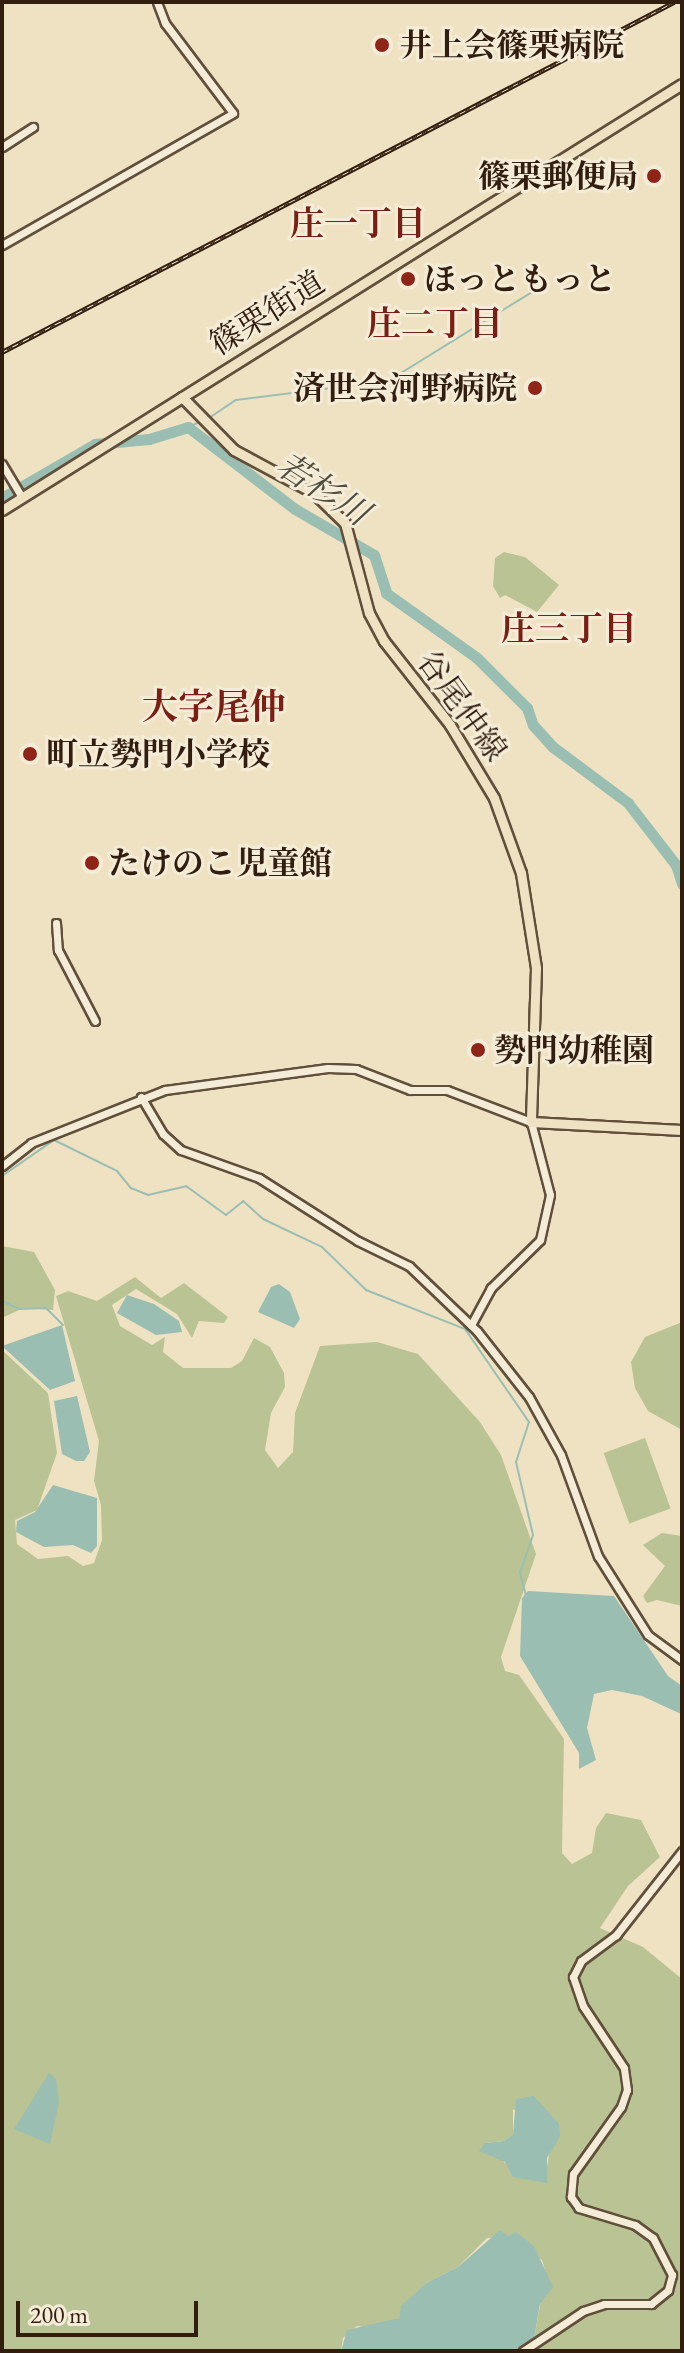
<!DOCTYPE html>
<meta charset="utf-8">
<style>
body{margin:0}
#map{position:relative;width:684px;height:2353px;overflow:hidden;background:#efe2c3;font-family:"EB Garamond","Noto Serif JP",serif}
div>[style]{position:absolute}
.green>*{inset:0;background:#bac393;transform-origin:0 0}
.water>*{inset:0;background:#9abeb2}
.stream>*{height:2px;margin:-1px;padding:0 1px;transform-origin:1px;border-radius:1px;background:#9abeb2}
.river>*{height:11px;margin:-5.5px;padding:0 5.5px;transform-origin:5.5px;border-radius:5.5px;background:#9abeb2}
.roads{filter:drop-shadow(2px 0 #604f3b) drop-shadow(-2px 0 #604f3b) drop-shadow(0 2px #604f3b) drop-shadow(0 -2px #604f3b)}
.minor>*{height:7px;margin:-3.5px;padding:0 3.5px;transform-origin:3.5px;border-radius:3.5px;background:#f5ecd8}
.major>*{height:9px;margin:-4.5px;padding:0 4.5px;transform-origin:4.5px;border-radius:4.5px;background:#efe2c3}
.rail>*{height:5px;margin-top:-2.5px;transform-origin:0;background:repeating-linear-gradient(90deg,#f5ecd8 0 6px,#311e0e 0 12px);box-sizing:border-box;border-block:2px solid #311e0e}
.dots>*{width:22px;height:22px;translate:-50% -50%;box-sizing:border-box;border:4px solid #f5ecd8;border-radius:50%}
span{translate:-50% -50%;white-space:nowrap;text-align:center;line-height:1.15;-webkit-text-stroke:6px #f5ecd8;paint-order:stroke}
.poi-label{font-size:32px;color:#311e0e;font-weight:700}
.left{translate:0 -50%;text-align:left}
.right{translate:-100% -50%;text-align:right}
.street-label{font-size:32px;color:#311e0e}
.neighbourhood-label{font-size:34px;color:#7a1f14;font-weight:700}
.water-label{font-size:34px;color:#504e3f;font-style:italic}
.quarter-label{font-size:36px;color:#7a1f14;font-weight:700}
.frame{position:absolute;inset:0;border:4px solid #311e0e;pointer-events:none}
.scale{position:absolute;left:16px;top:2301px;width:182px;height:36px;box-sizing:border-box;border:4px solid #311e0e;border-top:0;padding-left:10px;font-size:24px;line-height:28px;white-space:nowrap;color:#311e0e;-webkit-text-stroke:6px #f5ecd8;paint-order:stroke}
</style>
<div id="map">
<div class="green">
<div style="clip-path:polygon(504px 552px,525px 557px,559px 585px,537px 612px,505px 595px,500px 598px,493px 586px,495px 558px)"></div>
<div style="clip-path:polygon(2px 1246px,34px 1252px,55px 1290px,53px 1310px,23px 1308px,2px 1318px)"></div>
<div style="clip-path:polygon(evenodd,135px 1277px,161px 1298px,184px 1283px,228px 1317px,224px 1323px,199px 1321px,192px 1338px,177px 1314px,136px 1289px,112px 1305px,120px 1326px,152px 1345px,165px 1337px,163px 1352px,183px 1368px,231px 1368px,242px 1361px,254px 1338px,270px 1347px,284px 1373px,285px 1387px,271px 1413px,265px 1450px,278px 1468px,293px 1452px,295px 1413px,320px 1346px,377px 1342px,418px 1354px,480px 1422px,501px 1455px,536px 1554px,501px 1657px,505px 1671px,519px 1675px,564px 1739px,562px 1853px,572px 1864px,592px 1853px,596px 1828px,606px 1813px,641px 1820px,660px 1857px,628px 1886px,600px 1928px,643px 1947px,682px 1979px,682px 2351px,516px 2351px,534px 2339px,546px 2273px,542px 2260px,508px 2237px,487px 2238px,458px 2267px,426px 2283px,402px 2306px,399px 2318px,371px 2328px,357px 2326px,343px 2338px,341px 2351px,2px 2351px,2px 1350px,48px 1393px,57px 1453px,37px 1510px,15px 1520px,17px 1544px,38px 1559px,68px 1556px,83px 1566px,94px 1563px,102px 1540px,101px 1505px,94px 1481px,99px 1441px,56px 1296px,68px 1291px,97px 1301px,135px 1277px,513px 2109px,560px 2137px,550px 2149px,547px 2167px,511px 2169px,485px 2143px,504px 2141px,513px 2134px,513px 2109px)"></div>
<div style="clip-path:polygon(682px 1322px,682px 1430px,648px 1411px,635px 1388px,631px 1362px,645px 1337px)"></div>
<div style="left:645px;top:1438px;width:75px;height:44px;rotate:70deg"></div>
<div style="clip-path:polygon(662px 1533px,682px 1536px,682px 1606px,657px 1600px,647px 1603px,643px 1596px,665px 1566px,643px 1545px)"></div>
</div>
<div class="water">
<div style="clip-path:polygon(279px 1284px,290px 1292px,300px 1319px,294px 1328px,258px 1312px,271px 1287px)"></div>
<div style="clip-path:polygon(127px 1295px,154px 1304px,179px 1321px,182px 1332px,156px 1335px,117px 1313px)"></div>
<div style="clip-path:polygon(62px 1325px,75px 1381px,50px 1390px,2px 1346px)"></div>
<div style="clip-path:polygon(77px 1396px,90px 1452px,84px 1461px,76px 1461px,62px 1454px,54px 1401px)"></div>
<div style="clip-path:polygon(53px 1485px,97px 1498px,97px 1546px,91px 1553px,73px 1545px,44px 1547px,16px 1532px,17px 1521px,35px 1512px)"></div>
<div style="clip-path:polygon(528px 1591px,614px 1596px,668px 1676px,682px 1686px,681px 1714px,642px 1696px,612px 1690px,594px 1694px,587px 1728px,596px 1760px,579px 1769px,579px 1753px,520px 1656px,522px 1598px)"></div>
<div style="clip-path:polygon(49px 2073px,56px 2079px,59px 2102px,50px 2144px,14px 2129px)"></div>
<div style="clip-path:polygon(534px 2096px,559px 2124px,560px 2137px,547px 2158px,547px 2183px,513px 2177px,505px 2162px,479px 2151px,485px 2143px,504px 2141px,513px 2134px,516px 2099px)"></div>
<div style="clip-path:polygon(500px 2230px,508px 2236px,516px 2232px,534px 2246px,553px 2287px,540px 2304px,534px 2339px,516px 2351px,341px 2351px,347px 2330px,399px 2318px,401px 2306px,426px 2283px,458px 2267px)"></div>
</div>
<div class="stream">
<div style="left:209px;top:418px;width:32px;rotate:-34deg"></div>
<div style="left:236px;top:400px;width:153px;rotate:-7.1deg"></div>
<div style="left:388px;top:381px;width:185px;rotate:-31.7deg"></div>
<div style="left:188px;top:427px;width:13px;rotate:-23deg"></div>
<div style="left:2px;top:1176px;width:63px;rotate:-34.7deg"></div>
<div style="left:54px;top:1140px;width:70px;rotate:26.2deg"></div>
<div style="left:117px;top:1171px;width:22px;rotate:51deg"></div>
<div style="left:131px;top:1188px;width:18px;rotate:22deg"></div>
<div style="left:148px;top:1195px;width:39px;rotate:-13deg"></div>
<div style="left:186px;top:1186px;width:49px;rotate:35.9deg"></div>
<div style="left:226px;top:1215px;width:22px;rotate:-39deg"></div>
<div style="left:243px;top:1201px;width:27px;rotate:42deg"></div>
<div style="left:263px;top:1219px;width:65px;rotate:25.4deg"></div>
<div style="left:322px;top:1247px;width:62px;rotate:44.3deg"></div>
<div style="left:366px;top:1290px;width:106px;rotate:21.5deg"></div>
<div style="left:465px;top:1329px;width:113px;rotate:55.5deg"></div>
<div style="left:529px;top:1422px;width:42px;rotate:108deg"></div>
<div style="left:516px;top:1462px;width:75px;rotate:76.9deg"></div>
<div style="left:533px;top:1535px;width:39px;rotate:109deg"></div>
<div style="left:520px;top:1572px;width:25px;rotate:76deg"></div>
<div style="left:2px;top:1301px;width:19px;rotate:25deg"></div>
<div style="left:19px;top:1309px;width:27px;rotate:-2deg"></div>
<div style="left:46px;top:1308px;width:24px;rotate:45deg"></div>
</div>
<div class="river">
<div style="left:2px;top:498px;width:108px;rotate:-30.1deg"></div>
<div style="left:95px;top:444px;width:54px;rotate:-5.3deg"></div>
<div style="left:149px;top:439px;width:41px;rotate:-17.1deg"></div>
<div style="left:188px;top:427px;width:135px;rotate:37.5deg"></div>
<div style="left:295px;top:509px;width:91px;rotate:30.2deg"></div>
<div style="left:374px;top:555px;width:40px;rotate:72deg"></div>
<div style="left:386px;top:593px;width:112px;rotate:35.5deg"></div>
<div style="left:477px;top:658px;width:71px;rotate:45deg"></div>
<div style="left:527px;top:708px;width:18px;rotate:71deg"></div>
<div style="left:533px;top:725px;width:30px;rotate:48deg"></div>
<div style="left:553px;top:747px;width:94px;rotate:36.7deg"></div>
<div style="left:628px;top:803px;width:78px;rotate:52.3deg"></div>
<div style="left:676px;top:865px;width:20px;rotate:72deg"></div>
</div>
<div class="roads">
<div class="minor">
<div style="left:2px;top:147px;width:37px;rotate:-33deg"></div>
<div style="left:2px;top:245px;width:266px;rotate:-29.7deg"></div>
<div style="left:233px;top:113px;width:113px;rotate:-127.1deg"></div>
<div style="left:165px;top:23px;width:22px;rotate:-111deg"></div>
<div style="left:2px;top:464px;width:39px;rotate:59deg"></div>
<div style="left:56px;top:923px;width:27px;rotate:86deg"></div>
<div style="left:58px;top:950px;width:80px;rotate:62.5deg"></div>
<div style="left:141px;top:1097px;width:43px;rotate:59.3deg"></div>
<div style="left:163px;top:1134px;width:24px;rotate:42deg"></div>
<div style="left:181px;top:1150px;width:83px;rotate:19.7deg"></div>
<div style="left:259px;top:1178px;width:117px;rotate:32.5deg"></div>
<div style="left:358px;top:1241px;width:57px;rotate:26.1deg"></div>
<div style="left:409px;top:1266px;width:94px;rotate:43.7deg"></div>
<div style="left:477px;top:1331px;width:84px;rotate:51.8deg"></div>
<div style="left:529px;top:1397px;width:66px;rotate:61.1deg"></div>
<div style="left:561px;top:1455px;width:108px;rotate:69.9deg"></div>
<div style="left:598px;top:1556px;width:93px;rotate:57.7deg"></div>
<div style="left:648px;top:1635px;width:42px;rotate:36.3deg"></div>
<div style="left:2px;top:1166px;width:37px;rotate:-38deg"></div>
<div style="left:31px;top:1143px;width:144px;rotate:-21.6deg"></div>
<div style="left:165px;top:1090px;width:164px;rotate:-7.7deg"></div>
<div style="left:328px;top:1068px;width:28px;rotate:2deg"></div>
<div style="left:356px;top:1069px;width:58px;rotate:21.3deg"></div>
<div style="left:410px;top:1090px;width:37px"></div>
<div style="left:447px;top:1090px;width:90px;rotate:20.9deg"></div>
<div style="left:531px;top:1122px;width:75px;rotate:75.4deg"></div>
<div style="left:550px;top:1195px;width:46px;rotate:102.5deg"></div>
<div style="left:540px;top:1240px;width:69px;rotate:135.6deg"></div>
<div style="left:491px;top:1288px;width:42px;rotate:118.4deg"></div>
<div style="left:523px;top:2351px;width:72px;rotate:-33.7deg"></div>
<div style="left:583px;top:2311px;width:22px;rotate:-18deg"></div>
<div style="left:604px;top:2304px;width:47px"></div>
<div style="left:651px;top:2304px;width:22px;rotate:-39deg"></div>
<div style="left:668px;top:2290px;width:16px;rotate:-75deg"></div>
<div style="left:672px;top:2275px;width:42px;rotate:-117.2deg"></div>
<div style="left:653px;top:2238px;width:22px;rotate:-144deg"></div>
<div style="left:635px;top:2225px;width:59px;rotate:-163.1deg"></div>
<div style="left:579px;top:2208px;width:14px;rotate:-126deg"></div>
<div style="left:571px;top:2197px;width:23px;rotate:-85deg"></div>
<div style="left:573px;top:2174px;width:82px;rotate:-54.4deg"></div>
<div style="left:621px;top:2107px;width:18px;rotate:-71deg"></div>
<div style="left:627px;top:2090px;width:22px;rotate:-98deg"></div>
<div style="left:624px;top:2068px;width:74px;rotate:-123.5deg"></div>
<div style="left:583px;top:2006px;width:31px;rotate:-109deg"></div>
<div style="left:573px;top:1977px;width:18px;rotate:-63deg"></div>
<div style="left:581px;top:1961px;width:44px;rotate:-36.6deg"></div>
<div style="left:616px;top:1935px;width:107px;rotate:-51.8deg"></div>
</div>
<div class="major">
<div style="left:182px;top:397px;width:74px;rotate:45.5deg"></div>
<div style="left:234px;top:450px;width:91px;rotate:28.3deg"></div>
<div style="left:314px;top:493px;width:43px;rotate:44.1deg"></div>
<div style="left:345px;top:523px;width:93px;rotate:75.1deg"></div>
<div style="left:369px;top:613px;width:32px;rotate:62deg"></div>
<div style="left:384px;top:641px;width:107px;rotate:51.8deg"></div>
<div style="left:450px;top:725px;width:85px;rotate:58.9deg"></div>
<div style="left:494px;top:798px;width:80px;rotate:70.2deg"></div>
<div style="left:521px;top:873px;width:96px;rotate:81deg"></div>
<div style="left:536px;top:968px;width:154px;rotate:91.9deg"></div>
<div style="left:531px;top:1122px;width:151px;rotate:3deg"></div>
<div style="left:2px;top:510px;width:802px;rotate:-32.07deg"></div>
</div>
</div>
<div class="rail">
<div style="left:2px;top:352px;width:758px;rotate:-27.51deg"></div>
</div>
<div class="dots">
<div style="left:382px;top:45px;background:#8f2418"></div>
<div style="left:654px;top:176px;background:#8f2418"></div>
<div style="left:408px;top:279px;background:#8f2418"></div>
<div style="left:535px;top:388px;background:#8f2418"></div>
<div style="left:30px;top:754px;background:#8f2418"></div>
<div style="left:92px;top:863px;background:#8f2418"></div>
<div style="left:478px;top:1050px;background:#8f2418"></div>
</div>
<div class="poi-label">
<span class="left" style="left:400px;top:45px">井上会篠栗病院</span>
<span class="right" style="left:638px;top:176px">篠栗郵便局</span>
<span class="left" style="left:424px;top:279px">ほっともっと</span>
<span class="right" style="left:517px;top:388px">済世会河野病院</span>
<span class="left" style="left:46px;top:754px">町立勢門小学校</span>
<span class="left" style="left:108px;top:863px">たけのこ児童館</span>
<span class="left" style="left:494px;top:1050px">勢門幼稚園</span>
</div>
<div class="street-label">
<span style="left:267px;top:313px;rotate:-32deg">篠栗街道</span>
<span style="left:462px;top:706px;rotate:54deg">谷尾仲線</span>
</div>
<div class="neighbourhood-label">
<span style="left:358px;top:224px">庄一丁目</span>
<span style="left:435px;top:324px">庄二丁目</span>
<span style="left:569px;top:629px">庄三丁目</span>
</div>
<div class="water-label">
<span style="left:323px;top:489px;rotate:33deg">若杉川</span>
</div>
<div class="quarter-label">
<span style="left:214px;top:707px">大字尾仲</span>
</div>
<div class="frame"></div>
<div class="scale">200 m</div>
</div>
